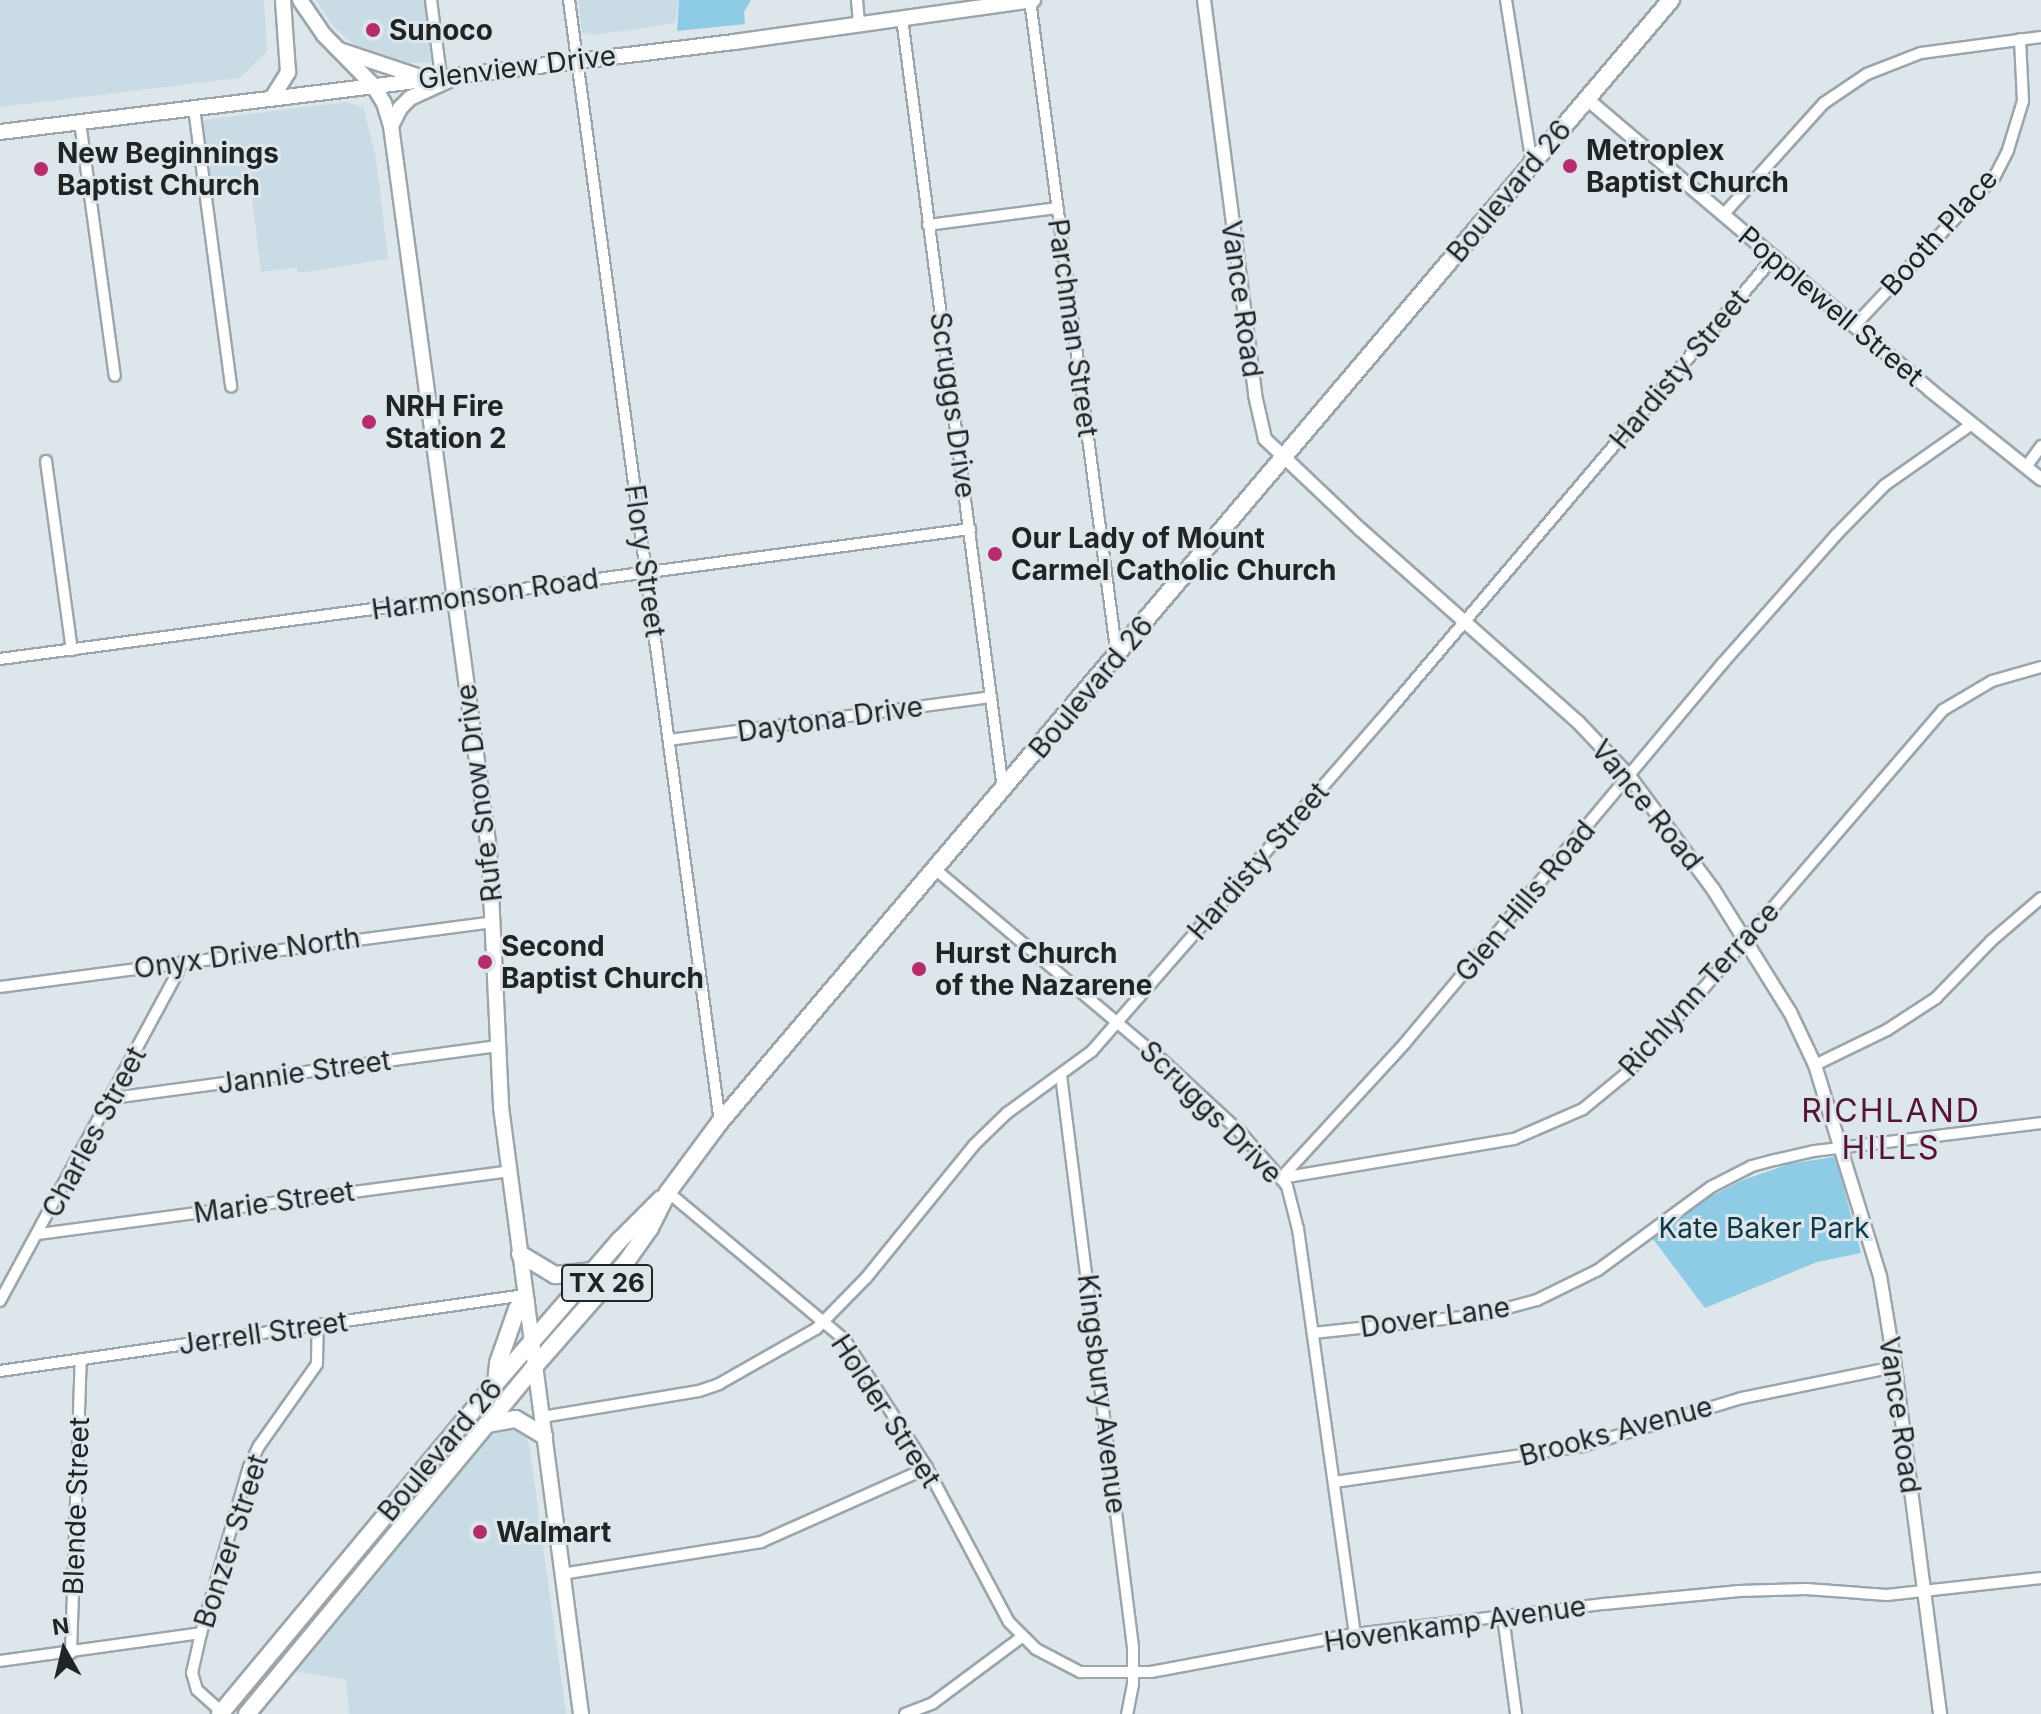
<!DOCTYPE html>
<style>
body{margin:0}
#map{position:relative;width:2041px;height:1714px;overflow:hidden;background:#dce6eb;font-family:Inter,sans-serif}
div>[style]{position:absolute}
.built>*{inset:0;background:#c9dce5}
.green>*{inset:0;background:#8ecbe4}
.roads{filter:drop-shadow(2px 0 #9ba5aa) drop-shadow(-2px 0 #9ba5aa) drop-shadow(0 2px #9ba5aa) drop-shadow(0 -2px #9ba5aa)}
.minor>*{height:10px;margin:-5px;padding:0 5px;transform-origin:5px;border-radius:5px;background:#fff}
.tertiary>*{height:12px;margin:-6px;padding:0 6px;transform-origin:6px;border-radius:6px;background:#fff}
.secondary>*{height:14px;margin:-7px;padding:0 7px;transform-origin:7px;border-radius:7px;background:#fff}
.primary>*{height:16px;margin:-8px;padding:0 8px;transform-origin:8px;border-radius:8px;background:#fff}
.dots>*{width:22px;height:22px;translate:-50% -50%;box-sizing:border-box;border:4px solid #dce6eb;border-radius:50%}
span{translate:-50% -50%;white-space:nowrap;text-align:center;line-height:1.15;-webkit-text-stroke:6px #dce6eb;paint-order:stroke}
.shield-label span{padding:2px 6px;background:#dce6eb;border:2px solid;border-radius:6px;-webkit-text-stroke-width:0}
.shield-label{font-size:26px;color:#202425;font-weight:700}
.poi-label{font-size:28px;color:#202425;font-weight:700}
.left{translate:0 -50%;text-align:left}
.street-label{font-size:28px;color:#202425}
.park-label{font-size:28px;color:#103846}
.quarter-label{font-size:32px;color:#551432;letter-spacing:2px}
.north{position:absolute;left:24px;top:1610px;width:80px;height:80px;-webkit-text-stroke:6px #dce6eb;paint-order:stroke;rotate:352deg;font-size:22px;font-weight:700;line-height:32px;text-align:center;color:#202425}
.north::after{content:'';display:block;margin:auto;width:28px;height:36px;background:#202425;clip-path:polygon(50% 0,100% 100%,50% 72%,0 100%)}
</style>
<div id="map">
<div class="built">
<div style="clip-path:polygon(0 0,264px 0,267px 52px,239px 78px,0 107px)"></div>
<div style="clip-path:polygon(316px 0,425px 0,431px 63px,398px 62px,360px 50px,332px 25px)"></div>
<div style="clip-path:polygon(578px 0,679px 0,675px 23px,595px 35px,582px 33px)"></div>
<div style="clip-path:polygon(346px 102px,363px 107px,376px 158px,388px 259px,298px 273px,297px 267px,261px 272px,251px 189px,213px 195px,203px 120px)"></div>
<div style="clip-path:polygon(508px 1426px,524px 1426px,530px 1450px,566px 1714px,349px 1714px,346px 1679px,296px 1672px,398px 1544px,488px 1439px)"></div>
</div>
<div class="green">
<div style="clip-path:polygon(679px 0,751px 0,744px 12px,745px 24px,677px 31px)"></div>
<div style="clip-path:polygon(1839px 1156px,1843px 1165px,1839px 1170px,1861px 1253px,1817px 1262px,1705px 1308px,1653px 1239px,1706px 1199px,1743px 1180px,1789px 1164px)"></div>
</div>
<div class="roads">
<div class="minor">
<div style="left:431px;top:0;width:77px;rotate:82.5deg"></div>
<div style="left:569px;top:0;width:1132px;rotate:82.34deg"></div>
<div style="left:857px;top:0;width:24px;rotate:85deg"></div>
<div style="left:1030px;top:0;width:662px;rotate:82.45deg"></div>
<div style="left:1506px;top:0;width:166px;rotate:81deg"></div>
<div style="left:902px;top:18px;width:778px;rotate:82.54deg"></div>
<div style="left:194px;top:108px;width:281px;rotate:82.4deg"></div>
<div style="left:80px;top:122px;width:256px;rotate:82.2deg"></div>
<div style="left:1723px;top:215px;width:151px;rotate:-48deg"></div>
<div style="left:1824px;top:103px;width:52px;rotate:-34deg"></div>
<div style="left:1867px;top:74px;width:58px;rotate:-21.3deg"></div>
<div style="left:1921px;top:53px;width:121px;rotate:-7.6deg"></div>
<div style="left:928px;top:225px;width:130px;rotate:-7.5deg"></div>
<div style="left:1855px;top:325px;width:204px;rotate:-46.8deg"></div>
<div style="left:1995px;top:176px;width:29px;rotate:-63deg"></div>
<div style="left:2008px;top:150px;width:51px;rotate:-73deg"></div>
<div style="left:2023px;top:101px;width:62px;rotate:-92.8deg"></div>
<div style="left:46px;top:461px;width:191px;rotate:82.2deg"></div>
<div style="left:2026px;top:467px;width:26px;rotate:-54deg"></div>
<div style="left:0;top:659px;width:979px;rotate:-7.63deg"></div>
<div style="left:669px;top:740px;width:325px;rotate:-7.6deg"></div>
<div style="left:936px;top:870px;width:295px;rotate:40.1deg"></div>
<div style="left:1162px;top:1060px;width:108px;rotate:42.7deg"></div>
<div style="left:1241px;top:1133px;width:70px;rotate:49deg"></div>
<div style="left:1287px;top:1186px;width:44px;rotate:75.7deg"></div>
<div style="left:1298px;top:1229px;width:409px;rotate:82deg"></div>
<div style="left:0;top:987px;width:498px;rotate:-7.5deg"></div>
<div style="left:1815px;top:1065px;width:80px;rotate:-25.9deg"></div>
<div style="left:1887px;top:1030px;width:59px;rotate:-33.1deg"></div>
<div style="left:1936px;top:998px;width:79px;rotate:-46deg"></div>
<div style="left:1991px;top:941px;width:66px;rotate:-40.7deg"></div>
<div style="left:1061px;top:1075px;width:577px;rotate:82.83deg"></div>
<div style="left:1133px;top:1647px;width:37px;rotate:90deg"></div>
<div style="left:1133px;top:1684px;width:31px;rotate:101deg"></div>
<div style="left:113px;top:1098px;width:387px;rotate:-7.7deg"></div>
<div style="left:1281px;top:1178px;width:183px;rotate:-47.4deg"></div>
<div style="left:1405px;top:1043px;width:494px;rotate:-50.1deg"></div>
<div style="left:1722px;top:664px;width:172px;rotate:-48.5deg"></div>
<div style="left:1836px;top:535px;width:70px;rotate:-45.6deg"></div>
<div style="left:1885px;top:485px;width:106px;rotate:-35deg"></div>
<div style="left:1281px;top:1178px;width:236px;rotate:-9.5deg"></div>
<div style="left:1514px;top:1139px;width:75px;rotate:-23.5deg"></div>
<div style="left:1583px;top:1109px;width:58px;rotate:-39.4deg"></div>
<div style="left:1628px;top:1072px;width:112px;rotate:-47.9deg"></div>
<div style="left:1703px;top:989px;width:368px;rotate:-49.3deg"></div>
<div style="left:1943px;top:710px;width:57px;rotate:-30.6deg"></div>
<div style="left:1992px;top:681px;width:51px;rotate:-15.9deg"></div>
<div style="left:668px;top:1192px;width:229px;rotate:39.9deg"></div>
<div style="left:844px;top:1339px;width:153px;rotate:57.2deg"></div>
<div style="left:927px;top:1468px;width:174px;rotate:62deg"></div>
<div style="left:1009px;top:1622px;width:38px;rotate:45deg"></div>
<div style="left:1036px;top:1649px;width:50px;rotate:27.6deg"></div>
<div style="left:1080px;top:1672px;width:71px"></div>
<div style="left:1151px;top:1672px;width:208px;rotate:-10.6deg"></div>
<div style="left:1355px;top:1634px;width:251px;rotate:-6.9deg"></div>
<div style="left:1604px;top:1604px;width:136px;rotate:-5.5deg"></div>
<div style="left:1739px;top:1591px;width:67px;rotate:-1.7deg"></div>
<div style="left:1806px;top:1589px;width:81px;rotate:4.2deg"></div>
<div style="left:1887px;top:1595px;width:155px;rotate:-6.3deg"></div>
<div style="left:39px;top:1234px;width:474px;rotate:-7.6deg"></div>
<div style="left:0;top:1301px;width:387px;rotate:-61.6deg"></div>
<div style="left:1313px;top:1333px;width:169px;rotate:-6.1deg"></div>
<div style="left:1481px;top:1315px;width:58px;rotate:-15deg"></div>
<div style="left:1537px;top:1300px;width:68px;rotate:-26.2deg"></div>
<div style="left:1598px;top:1270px;width:140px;rotate:-36.3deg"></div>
<div style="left:1711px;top:1187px;width:46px;rotate:-27.1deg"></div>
<div style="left:1752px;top:1166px;width:24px;rotate:-15deg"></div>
<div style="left:1775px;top:1160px;width:40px;rotate:-13deg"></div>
<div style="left:1814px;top:1151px;width:229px;rotate:-7deg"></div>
<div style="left:0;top:1371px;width:530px;rotate:-8.24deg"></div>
<div style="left:542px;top:1417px;width:159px;rotate:-9.4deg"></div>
<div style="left:699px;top:1391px;width:21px;rotate:-19deg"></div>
<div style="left:719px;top:1384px;width:112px;rotate:-29.6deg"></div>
<div style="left:816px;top:1329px;width:71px;rotate:-45.6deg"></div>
<div style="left:866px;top:1278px;width:171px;rotate:-50.9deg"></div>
<div style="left:974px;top:1145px;width:46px;rotate:-44.1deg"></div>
<div style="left:1007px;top:1113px;width:105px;rotate:-36.1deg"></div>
<div style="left:1092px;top:1051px;width:458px;rotate:-48.9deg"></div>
<div style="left:1393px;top:706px;width:589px;rotate:-49.68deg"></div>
<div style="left:1334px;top:1482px;width:252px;rotate:-8.2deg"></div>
<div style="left:1583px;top:1446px;width:166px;rotate:-16.8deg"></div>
<div style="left:1742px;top:1398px;width:156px;rotate:-11.5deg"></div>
<div style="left:562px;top:1574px;width:202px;rotate:-9.1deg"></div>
<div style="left:761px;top:1542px;width:182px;rotate:-24deg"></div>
<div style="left:1503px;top:1616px;width:99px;rotate:82.4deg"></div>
<div style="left:71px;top:1653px;width:294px;rotate:-88.1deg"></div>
<div style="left:0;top:1661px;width:203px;rotate:-7.9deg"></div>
<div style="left:224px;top:1714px;width:36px;rotate:-138deg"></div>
<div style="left:197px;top:1690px;width:18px;rotate:-106deg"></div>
<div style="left:192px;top:1673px;width:41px;rotate:-77.3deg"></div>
<div style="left:201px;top:1633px;width:173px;rotate:-73.9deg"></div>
<div style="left:249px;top:1467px;width:23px;rotate:-65deg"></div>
<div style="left:259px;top:1446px;width:100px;rotate:-54.7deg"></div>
<div style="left:317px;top:1364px;width:39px;rotate:-89deg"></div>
<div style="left:905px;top:1714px;width:30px;rotate:-21deg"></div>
<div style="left:933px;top:1703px;width:111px;rotate:-36.6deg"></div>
</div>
<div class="tertiary">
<div style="left:1204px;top:0;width:398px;rotate:82.6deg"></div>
<div style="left:1255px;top:395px;width:45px;rotate:77.2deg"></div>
<div style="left:1265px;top:439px;width:132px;rotate:43.5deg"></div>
<div style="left:1361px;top:530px;width:290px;rotate:41.5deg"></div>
<div style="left:1578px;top:722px;width:74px;rotate:46.6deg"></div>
<div style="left:1629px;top:776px;width:141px;rotate:53.4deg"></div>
<div style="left:1713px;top:889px;width:145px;rotate:58deg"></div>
<div style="left:1790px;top:1012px;width:59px;rotate:64.7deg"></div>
<div style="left:1815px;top:1065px;width:221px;rotate:72.9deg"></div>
<div style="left:1880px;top:1276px;width:92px;rotate:80.6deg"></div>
<div style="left:1895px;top:1367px;width:350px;rotate:82.6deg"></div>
<div style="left:1587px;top:99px;width:451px;rotate:40.3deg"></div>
<div style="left:1931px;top:391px;width:141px;rotate:38.7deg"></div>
</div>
<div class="secondary">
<div style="left:300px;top:0;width:42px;rotate:55.6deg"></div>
<div style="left:324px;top:35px;width:70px;rotate:45.6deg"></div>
<div style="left:373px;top:85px;width:21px;rotate:59deg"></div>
<div style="left:384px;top:103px;width:24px;rotate:73deg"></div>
<div style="left:391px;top:126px;width:731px;rotate:82.29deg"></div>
<div style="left:489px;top:850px;width:257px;rotate:87.3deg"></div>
<div style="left:501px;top:1107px;width:612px;rotate:82.49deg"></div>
<div style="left:339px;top:50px;width:82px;rotate:18.4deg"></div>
<div style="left:272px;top:98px;width:31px;rotate:-58deg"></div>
<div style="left:288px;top:72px;width:72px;rotate:-94deg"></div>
<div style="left:391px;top:126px;width:20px;rotate:-63deg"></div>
<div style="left:400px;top:108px;width:14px;rotate:-45deg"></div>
<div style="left:410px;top:98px;width:41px;rotate:-24.7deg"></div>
<div style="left:0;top:132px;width:739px;rotate:-6.99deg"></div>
<div style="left:734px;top:42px;width:302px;rotate:-8deg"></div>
</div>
<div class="primary">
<div style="left:520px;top:1254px;width:41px;rotate:31deg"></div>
<div style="left:555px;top:1275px;width:38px;rotate:-6deg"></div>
<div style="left:496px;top:1383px;width:20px;rotate:-84deg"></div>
<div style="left:498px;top:1363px;width:57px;rotate:-70.6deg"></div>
<div style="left:517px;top:1309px;width:12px;rotate:-42deg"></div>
<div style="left:487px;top:1424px;width:29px;rotate:-10deg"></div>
<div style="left:516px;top:1419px;width:33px;rotate:31deg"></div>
<div style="left:220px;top:1714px;width:431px;rotate:-50.2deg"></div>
<div style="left:496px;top:1383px;width:188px;rotate:-49.1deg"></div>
<div style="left:619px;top:1241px;width:59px;rotate:-45deg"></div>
<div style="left:247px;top:1714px;width:452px;rotate:-50.4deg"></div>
<div style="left:535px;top:1366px;width:138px;rotate:-48.8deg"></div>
<div style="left:626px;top:1262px;width:42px;rotate:-54.8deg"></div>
<div style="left:650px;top:1228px;width:40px;rotate:-63.4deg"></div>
<div style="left:668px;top:1192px;width:87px;rotate:-53.4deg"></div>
<div style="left:720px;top:1122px;width:1471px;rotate:-49.72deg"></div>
</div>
</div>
<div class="dots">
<div style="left:373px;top:30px;background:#b52d6e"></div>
<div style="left:1570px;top:166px;background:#b52d6e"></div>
<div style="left:41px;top:169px;background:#b52d6e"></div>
<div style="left:369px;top:422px;background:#b52d6e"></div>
<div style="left:995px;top:554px;background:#b52d6e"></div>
<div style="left:485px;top:962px;background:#b52d6e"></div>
<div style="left:919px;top:969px;background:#b52d6e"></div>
<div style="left:480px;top:1532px;background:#b52d6e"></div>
</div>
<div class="shield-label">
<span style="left:607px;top:1283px">TX 26</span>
</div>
<div class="poi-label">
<span class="left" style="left:389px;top:30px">Sunoco</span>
<span class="left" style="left:1586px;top:166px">Metroplex<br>Baptist Church</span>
<span class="left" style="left:57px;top:169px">New Beginnings<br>Baptist Church</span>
<span class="left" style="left:385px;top:422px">NRH Fire<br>Station 2</span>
<span class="left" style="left:1011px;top:554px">Our Lady of Mount<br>Carmel Catholic Church</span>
<span class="left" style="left:501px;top:962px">Second<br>Baptist Church</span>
<span class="left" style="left:935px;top:969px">Hurst Church<br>of the Nazarene</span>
<span class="left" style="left:496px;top:1532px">Walmart</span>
</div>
<div class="street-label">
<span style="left:517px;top:67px;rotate:-7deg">Glenview Drive</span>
<span style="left:1509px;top:191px;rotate:-50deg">Boulevard 26</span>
<span style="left:1939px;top:232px;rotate:-48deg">Booth Place</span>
<span style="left:1242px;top:299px;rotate:82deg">Vance Road</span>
<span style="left:1831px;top:306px;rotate:40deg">Popplewell Street</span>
<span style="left:1073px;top:328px;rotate:82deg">Parchman Street</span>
<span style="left:1679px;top:369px;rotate:-50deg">Hardisty Street</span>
<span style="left:953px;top:405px;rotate:82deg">Scruggs Drive</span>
<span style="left:645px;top:561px;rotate:82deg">Flory Street</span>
<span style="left:485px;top:594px;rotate:-8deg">Harmonson Road</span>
<span style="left:1091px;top:687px;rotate:-50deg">Boulevard 26</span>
<span style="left:830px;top:719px;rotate:-8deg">Daytona Drive</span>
<span style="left:479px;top:793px;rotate:-97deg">Rufe Snow Drive</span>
<span style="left:1647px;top:805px;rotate:51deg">Vance Road</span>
<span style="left:1258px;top:861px;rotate:-49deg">Hardisty Street</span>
<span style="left:1525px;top:901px;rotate:-50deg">Glen Hills Road</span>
<span style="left:247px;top:953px;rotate:-8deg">Onyx Drive North</span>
<span style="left:1699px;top:989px;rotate:-48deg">Richlynn Terrace</span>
<span style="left:304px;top:1072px;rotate:-8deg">Jannie Street</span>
<span style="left:1211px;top:1112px;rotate:45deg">Scruggs Drive</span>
<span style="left:94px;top:1132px;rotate:-62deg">Charles Street</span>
<span style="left:274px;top:1202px;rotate:-8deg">Marie Street</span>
<span style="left:1435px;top:1317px;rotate:-8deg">Dover Lane</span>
<span style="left:263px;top:1333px;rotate:-8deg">Jerrell Street</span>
<span style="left:1102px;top:1394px;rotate:83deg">Kingsbury Avenue</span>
<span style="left:886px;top:1411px;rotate:57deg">Holder Street</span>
<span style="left:1900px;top:1415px;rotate:82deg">Vance Road</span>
<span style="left:1616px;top:1431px;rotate:-15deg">Brooks Avenue</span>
<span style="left:440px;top:1450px;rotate:-50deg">Boulevard 26</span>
<span style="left:76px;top:1506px;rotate:-88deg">Blende Street</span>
<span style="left:231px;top:1541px;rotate:-72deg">Bonzer Street</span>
<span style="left:1455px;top:1624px;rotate:-8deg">Hovenkamp Avenue</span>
</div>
<div class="park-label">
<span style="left:1764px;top:1228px">Kate Baker Park</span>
</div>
<div class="quarter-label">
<span style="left:1891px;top:1130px">RICHLAND<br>HILLS</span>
</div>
<div class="north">N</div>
</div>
